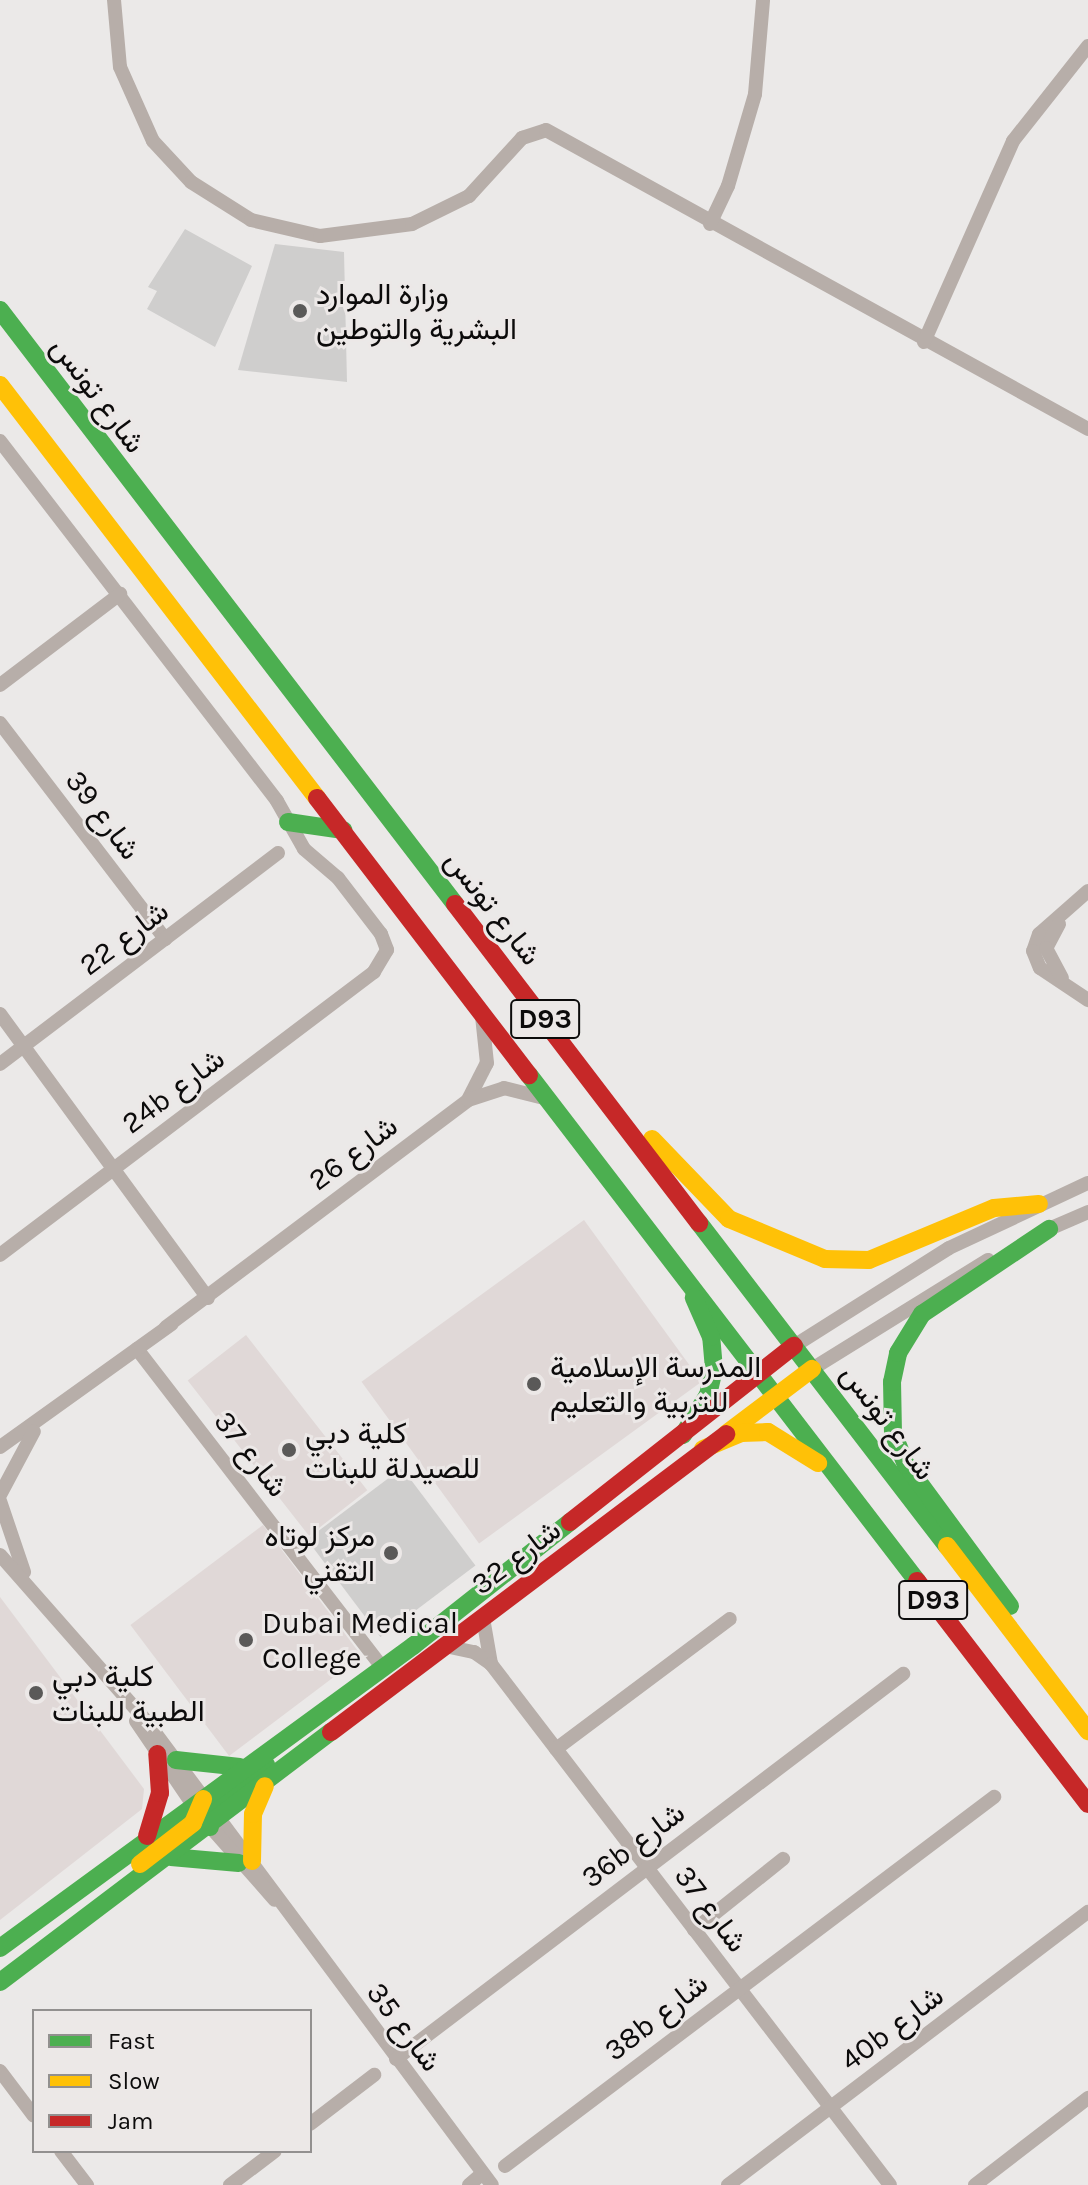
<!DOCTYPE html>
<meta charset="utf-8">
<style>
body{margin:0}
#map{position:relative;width:1088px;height:2185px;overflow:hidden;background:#ebe9e8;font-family:Karla,Vazirmatn,sans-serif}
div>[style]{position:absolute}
.built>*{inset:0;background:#e0d8d7;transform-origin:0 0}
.building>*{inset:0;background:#cfcecd;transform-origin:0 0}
.street>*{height:14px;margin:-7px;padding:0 7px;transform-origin:7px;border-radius:7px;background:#b7aea9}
.fast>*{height:18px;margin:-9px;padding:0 9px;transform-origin:9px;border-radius:9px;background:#4caf50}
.slow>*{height:18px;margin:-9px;padding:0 9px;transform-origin:9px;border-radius:9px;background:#ffc107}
.jam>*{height:18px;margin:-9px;padding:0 9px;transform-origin:9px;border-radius:9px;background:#c62828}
.dots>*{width:22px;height:22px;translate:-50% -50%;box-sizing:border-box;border:4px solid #ece8e7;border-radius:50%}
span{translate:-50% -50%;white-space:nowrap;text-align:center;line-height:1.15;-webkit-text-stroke:6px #ece8e7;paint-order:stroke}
.shield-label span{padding:2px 6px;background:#ece8e7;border:2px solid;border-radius:6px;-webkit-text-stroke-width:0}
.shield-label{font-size:28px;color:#0c0b0b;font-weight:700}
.poi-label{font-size:30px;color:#0c0b0b}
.left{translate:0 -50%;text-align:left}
.right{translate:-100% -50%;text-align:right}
.street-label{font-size:30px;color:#0c0b0b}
.legend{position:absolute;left:32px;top:2009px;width:280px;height:144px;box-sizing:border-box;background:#ece8e7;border:2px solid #92908f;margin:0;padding:10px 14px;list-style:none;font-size:24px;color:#0c0b0b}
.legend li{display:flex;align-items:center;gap:16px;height:40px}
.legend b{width:40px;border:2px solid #92908f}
</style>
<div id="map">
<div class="built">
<div style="left:584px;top:1220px;width:200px;height:275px;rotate:54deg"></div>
<div style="left:246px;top:1335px;width:197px;height:74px;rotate:52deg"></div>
<div style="left:263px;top:1525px;width:164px;height:166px;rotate:53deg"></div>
<div style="clip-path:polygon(0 1597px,144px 1789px,142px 1809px,0 1920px)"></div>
</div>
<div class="building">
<div style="clip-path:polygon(185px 229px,252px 266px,215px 347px,147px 309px,157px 291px,148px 287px)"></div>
<div style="clip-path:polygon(275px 244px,344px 252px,347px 382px,238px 370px)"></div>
<div style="left:402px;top:1468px;width:122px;height:119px;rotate:53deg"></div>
</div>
<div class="street">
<div style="left:114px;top:0;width:67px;rotate:84.9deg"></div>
<div style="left:120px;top:67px;width:81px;rotate:66deg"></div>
<div style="left:153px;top:141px;width:56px;rotate:47.2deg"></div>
<div style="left:191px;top:182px;width:71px;rotate:32.3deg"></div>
<div style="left:251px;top:220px;width:71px;rotate:13.1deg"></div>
<div style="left:320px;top:236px;width:93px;rotate:-7.4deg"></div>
<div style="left:412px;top:224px;width:64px;rotate:-26.2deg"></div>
<div style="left:469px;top:196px;width:79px;rotate:-47.6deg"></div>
<div style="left:522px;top:138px;width:25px;rotate:-18deg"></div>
<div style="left:546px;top:130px;width:619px;rotate:28.88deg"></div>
<div style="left:710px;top:224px;width:42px;rotate:-64.7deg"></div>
<div style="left:728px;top:186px;width:96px;rotate:-73.6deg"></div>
<div style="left:755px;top:94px;width:94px;rotate:-85.1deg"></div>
<div style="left:924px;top:342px;width:220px;rotate:-66.1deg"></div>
<div style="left:1013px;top:141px;width:121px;rotate:-51.7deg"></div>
<div style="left:0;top:441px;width:454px;rotate:52.4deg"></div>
<div style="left:277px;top:801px;width:55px;rotate:60.6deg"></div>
<div style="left:304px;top:849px;width:45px;rotate:40.5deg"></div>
<div style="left:338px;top:878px;width:71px;rotate:52.5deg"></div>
<div style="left:381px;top:934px;width:17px;rotate:69deg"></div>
<div style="left:387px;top:950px;width:26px;rotate:121deg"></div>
<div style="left:374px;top:972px;width:469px;rotate:142.9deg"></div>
<div style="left:0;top:685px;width:151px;rotate:-37.2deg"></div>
<div style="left:0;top:723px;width:272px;rotate:52.6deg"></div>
<div style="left:1088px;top:891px;width:65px;rotate:138.7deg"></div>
<div style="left:1039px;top:934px;width:18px;rotate:109deg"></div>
<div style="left:1033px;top:951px;width:18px;rotate:68deg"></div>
<div style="left:1040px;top:968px;width:58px;rotate:33.7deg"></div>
<div style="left:1059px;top:924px;width:27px;rotate:118deg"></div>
<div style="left:1046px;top:948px;width:34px;rotate:62deg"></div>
<div style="left:0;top:1014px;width:352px;rotate:53.8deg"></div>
<div style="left:0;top:1064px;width:349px;rotate:-37.2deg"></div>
<div style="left:469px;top:1098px;width:39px;rotate:-63deg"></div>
<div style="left:487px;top:1063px;width:47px;rotate:-96.1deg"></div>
<div style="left:1042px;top:1232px;width:50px;rotate:-23.5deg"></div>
<div style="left:166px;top:1327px;width:378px;rotate:-36.9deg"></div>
<div style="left:468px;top:1100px;width:38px;rotate:-18deg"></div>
<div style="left:504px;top:1088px;width:41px;rotate:14deg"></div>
<div style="left:794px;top:1346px;width:183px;rotate:-32.3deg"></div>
<div style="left:949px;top:1248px;width:153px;rotate:-25.1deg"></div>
<div style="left:137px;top:1349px;width:403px;rotate:52.4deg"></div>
<div style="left:812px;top:1369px;width:207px;rotate:-31.8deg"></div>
<div style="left:0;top:1447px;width:211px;rotate:-35.6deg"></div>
<div style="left:0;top:1495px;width:72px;rotate:-62deg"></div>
<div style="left:0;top:1501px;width:75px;rotate:71.3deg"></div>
<div style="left:0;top:1555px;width:222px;rotate:48.6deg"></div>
<div style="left:147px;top:1722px;width:577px;rotate:53.31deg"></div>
<div style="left:483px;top:1618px;width:47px;rotate:80.1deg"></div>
<div style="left:445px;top:1646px;width:30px;rotate:12deg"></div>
<div style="left:474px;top:1652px;width:21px;rotate:35deg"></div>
<div style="left:491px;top:1664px;width:656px;rotate:52.55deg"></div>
<div style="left:136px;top:1721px;width:114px;rotate:55.8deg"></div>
<div style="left:200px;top:1815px;width:113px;rotate:48.6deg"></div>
<div style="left:556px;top:1749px;width:217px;rotate:-36.8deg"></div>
<div style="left:694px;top:1930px;width:114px;rotate:-38.6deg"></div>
<div style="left:396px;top:2059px;width:637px;rotate:-37.21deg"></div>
<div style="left:0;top:2071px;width:56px;rotate:52.9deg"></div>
<div style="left:310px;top:2124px;width:81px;rotate:-37.4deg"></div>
<div style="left:61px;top:2151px;width:43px;rotate:52.6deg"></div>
<div style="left:505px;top:2166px;width:613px;rotate:-37.04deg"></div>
<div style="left:230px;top:2185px;width:56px;rotate:-37.1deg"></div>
<div style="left:469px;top:2185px;width:18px;rotate:-41deg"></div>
<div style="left:728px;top:2185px;width:452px;rotate:-37.2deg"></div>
<div style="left:975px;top:2185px;width:143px;rotate:-37.6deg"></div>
</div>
<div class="fast">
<div style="left:0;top:310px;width:748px;rotate:52.55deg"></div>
<div style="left:288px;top:822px;width:56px;rotate:8.3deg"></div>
<div style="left:529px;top:1075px;width:638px;rotate:52.52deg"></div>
<div style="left:699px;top:1223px;width:407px;rotate:52.5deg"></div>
<div style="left:683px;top:1435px;width:47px;rotate:-58deg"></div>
<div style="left:708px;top:1395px;width:27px;rotate:-77deg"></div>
<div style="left:714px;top:1369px;width:32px;rotate:-95deg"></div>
<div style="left:711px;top:1337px;width:43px;rotate:-113.6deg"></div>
<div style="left:1010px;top:1606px;width:175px;rotate:-126.4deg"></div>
<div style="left:906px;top:1465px;width:35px;rotate:-112deg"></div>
<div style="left:893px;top:1433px;width:51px;rotate:-91.1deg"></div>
<div style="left:892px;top:1382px;width:30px;rotate:-78deg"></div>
<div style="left:898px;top:1353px;width:46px;rotate:-58.4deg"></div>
<div style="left:922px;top:1314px;width:153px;rotate:-33.8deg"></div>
<div style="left:176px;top:1760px;width:64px;rotate:6.2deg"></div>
<div style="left:210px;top:1827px;width:21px;rotate:-85deg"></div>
<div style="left:212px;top:1806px;width:68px;rotate:-37.2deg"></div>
<div style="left:171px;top:1857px;width:68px;rotate:5deg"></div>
<div style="left:0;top:1948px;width:512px;rotate:-36.18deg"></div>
<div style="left:413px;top:1646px;width:200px;rotate:-38.3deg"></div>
<div style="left:0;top:1982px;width:415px;rotate:-37.1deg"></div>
</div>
<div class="slow">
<div style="left:0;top:385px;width:521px;rotate:52.49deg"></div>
<div style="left:652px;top:1139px;width:111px;rotate:46.1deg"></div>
<div style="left:729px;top:1219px;width:104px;rotate:22.6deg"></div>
<div style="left:825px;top:1259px;width:44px;rotate:1.3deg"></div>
<div style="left:869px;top:1260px;width:135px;rotate:-22.6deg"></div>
<div style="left:994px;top:1208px;width:45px;rotate:-5.1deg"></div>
<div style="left:726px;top:1434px;width:108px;rotate:-37.1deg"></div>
<div style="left:703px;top:1449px;width:41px;rotate:-22.8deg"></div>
<div style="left:741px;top:1433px;width:27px;rotate:-2deg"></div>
<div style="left:768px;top:1432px;width:59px;rotate:31.8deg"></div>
<div style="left:947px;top:1546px;width:233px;rotate:52.7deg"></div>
<div style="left:252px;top:1861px;width:47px;rotate:-88.8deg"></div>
<div style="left:253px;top:1814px;width:30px;rotate:-67deg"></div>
<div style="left:140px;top:1864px;width:67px;rotate:-37.7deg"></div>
<div style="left:193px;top:1823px;width:26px;rotate:-67deg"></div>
</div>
<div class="jam">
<div style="left:317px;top:798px;width:349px;rotate:52.6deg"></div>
<div style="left:455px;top:904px;width:402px;rotate:52.6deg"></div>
<div style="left:570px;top:1522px;width:285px;rotate:-38.2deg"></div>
<div style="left:917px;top:1581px;width:281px;rotate:52.5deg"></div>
<div style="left:331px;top:1732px;width:495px;rotate:-37deg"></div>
<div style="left:147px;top:1836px;width:45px;rotate:-73.2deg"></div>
<div style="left:160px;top:1793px;width:39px;rotate:-94deg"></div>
</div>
<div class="dots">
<div style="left:300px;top:311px;background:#5a5958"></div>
<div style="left:534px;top:1384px;background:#5a5958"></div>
<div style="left:289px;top:1450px;background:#5a5958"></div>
<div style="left:391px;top:1553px;background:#5a5958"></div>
<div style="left:246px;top:1640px;background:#5a5958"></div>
<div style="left:36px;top:1693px;background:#5a5958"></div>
</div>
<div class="shield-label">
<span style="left:545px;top:1019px">D93</span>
<span style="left:933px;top:1600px">D93</span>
</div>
<div class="poi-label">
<span class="left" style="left:316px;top:311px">وزارة الموارد<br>البشرية والتوطين</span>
<span class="left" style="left:550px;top:1384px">المدرسة الإسلامية<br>للتربية والتعليم</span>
<span class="left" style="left:305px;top:1450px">كلية دبي<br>للصيدلة للبنات</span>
<span class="right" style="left:375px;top:1553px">مركز لوتاه<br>التقني</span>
<span class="left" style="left:262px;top:1640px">Dubai Medical<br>College</span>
<span class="left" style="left:52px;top:1693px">كلية دبي<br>الطبية للبنات</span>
</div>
<div class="street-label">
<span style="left:98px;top:395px;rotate:53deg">شارع تونس</span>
<span style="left:103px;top:815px;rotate:53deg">شارع 39</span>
<span style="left:493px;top:908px;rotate:52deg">شارع تونس</span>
<span style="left:124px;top:938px;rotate:-37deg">شارع 22</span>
<span style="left:173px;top:1091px;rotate:-37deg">24b شارع</span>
<span style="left:353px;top:1153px;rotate:-37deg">شارع 26</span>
<span style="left:888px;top:1422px;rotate:53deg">شارع تونس</span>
<span style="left:251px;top:1454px;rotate:52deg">شارع 37</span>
<span style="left:516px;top:1557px;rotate:-37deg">شارع 32</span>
<span style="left:633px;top:1845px;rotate:-37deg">36b شارع</span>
<span style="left:711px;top:1909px;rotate:53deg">شارع 37</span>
<span style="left:656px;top:2017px;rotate:-38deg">38b شارع</span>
<span style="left:404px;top:2027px;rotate:53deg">شارع 35</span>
<span style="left:892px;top:2028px;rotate:-37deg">40b شارع</span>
</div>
<ul class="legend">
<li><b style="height:10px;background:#4caf50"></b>Fast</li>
<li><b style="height:10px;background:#ffc107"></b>Slow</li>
<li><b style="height:10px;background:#c62828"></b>Jam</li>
</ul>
</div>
